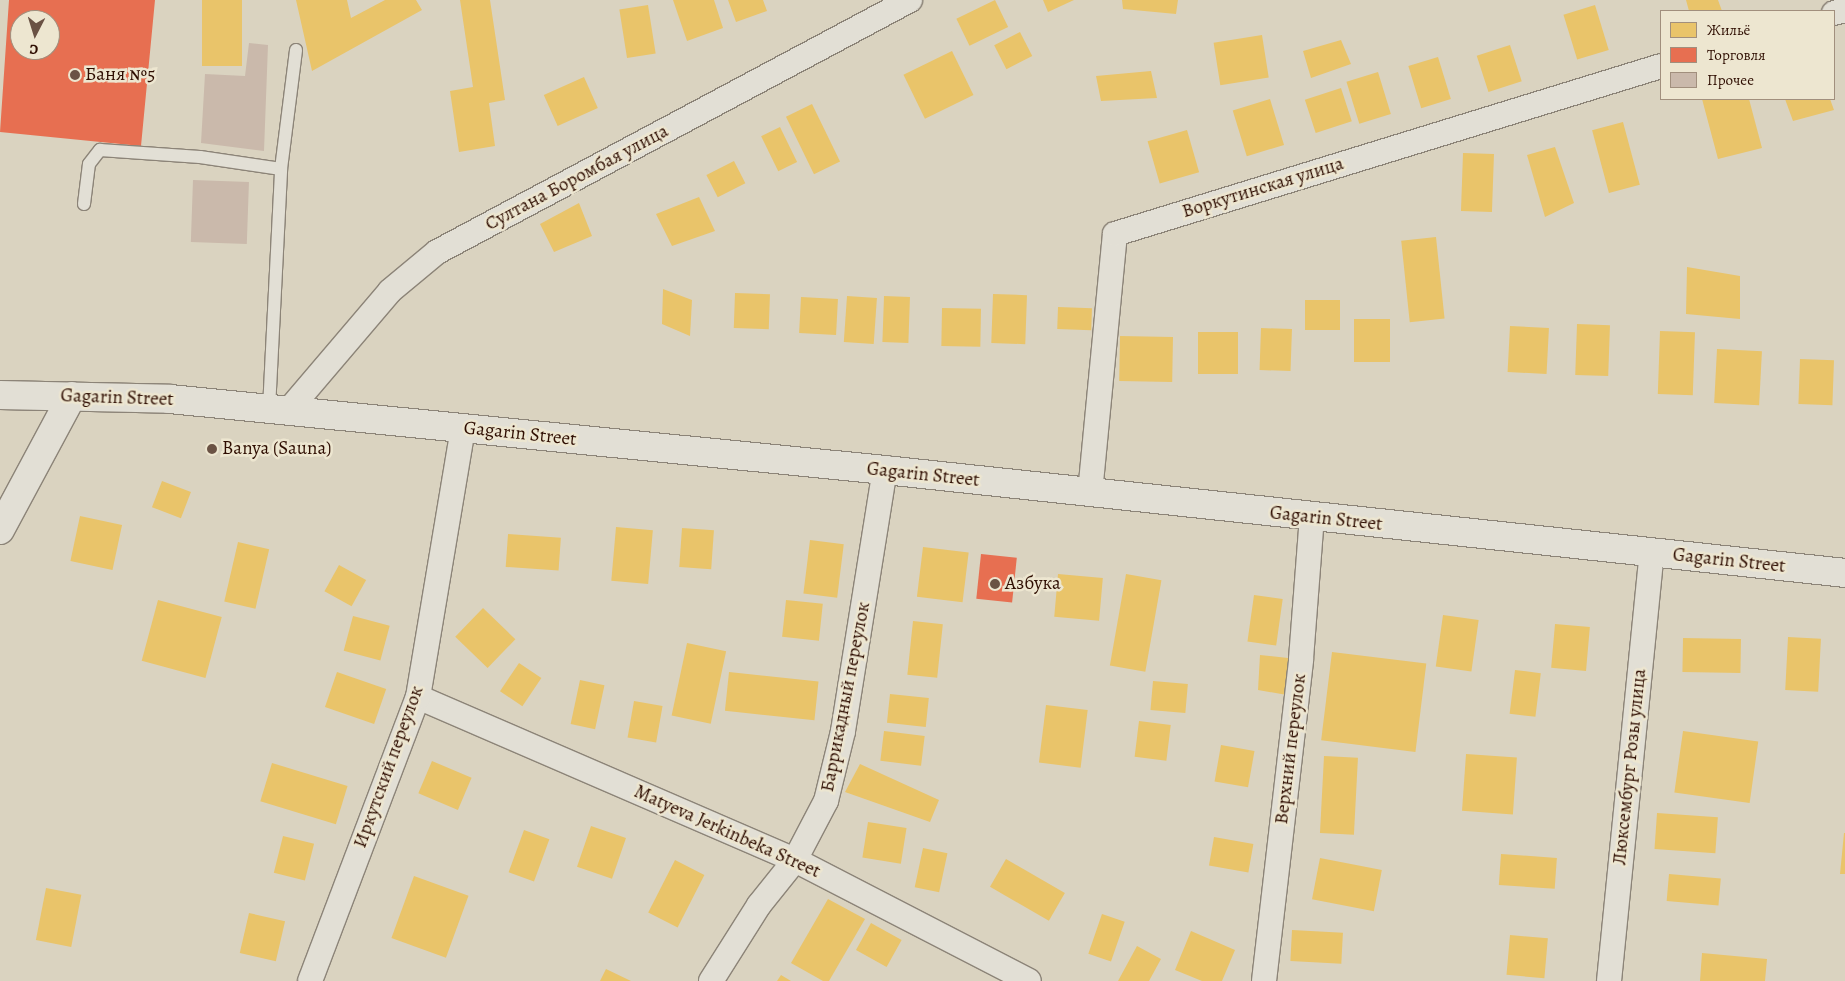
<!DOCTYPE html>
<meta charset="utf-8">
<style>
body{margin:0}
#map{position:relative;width:1845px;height:981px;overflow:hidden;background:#dad3c0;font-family:Alegreya,serif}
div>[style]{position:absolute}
.homes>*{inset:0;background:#e9c46a;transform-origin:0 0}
.shops>*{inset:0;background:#e76f51;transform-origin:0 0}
.building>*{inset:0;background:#cab9ab;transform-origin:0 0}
.roads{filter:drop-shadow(1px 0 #8c8478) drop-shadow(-1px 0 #8c8478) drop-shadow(0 1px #8c8478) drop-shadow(0 -1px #8c8478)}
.lane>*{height:12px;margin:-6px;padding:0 6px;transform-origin:6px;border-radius:6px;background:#e2dfd5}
.street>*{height:24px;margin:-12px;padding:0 12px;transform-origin:12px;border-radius:12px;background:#e2dfd5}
.secondary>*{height:28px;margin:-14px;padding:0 14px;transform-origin:14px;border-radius:14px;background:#e2dfd5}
.dots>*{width:14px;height:14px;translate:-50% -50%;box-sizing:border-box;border:2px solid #ede6d0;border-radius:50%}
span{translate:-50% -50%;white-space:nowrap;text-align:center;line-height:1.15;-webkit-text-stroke:5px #ede6d0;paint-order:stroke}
.poi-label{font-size:19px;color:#2e0d01}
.left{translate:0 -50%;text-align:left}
.street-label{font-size:19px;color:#2e0d01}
.legend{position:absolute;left:1660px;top:10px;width:175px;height:90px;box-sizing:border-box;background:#ede6d0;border:1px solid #a18f7d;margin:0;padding:6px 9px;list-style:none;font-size:15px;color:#2e0d01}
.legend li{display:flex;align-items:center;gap:10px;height:25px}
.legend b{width:25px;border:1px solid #a18f7d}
.north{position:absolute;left:10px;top:10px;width:50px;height:50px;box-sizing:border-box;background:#ede6d0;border:1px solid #a18f7d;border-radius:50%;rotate:185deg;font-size:14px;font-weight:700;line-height:20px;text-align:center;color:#2e0d01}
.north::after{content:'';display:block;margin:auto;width:18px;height:22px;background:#6a5244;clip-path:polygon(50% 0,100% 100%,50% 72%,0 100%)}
</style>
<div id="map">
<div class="homes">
<div style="left:202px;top:0;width:40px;height:66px"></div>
<div style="clip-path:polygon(296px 0,347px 0,351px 18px,385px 0,416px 0,422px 10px,312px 71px)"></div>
<div style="clip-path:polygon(460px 0,490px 0,505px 100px,489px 103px,495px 146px,459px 152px,450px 91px,473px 87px)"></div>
<div style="clip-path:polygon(673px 0,714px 0,723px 28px,687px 41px)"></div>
<div style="clip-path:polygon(728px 0,763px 0,767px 11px,736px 22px)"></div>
<div style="left:995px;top:0;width:30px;height:43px;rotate:64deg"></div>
<div style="clip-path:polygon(1043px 0,1074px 0,1048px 12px)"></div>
<div style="clip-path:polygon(1122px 0,1178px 0,1176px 14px,1123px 9px)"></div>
<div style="clip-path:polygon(1686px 0,1718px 0,1722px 11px,1689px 11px)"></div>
<div style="left:648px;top:5px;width:49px;height:29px;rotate:81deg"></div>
<div style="left:1595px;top:5px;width:47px;height:33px;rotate:73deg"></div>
<div style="left:1020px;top:32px;width:27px;height:29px;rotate:63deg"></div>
<div style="left:1262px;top:35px;width:43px;height:49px;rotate:81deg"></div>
<div style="clip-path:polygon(1341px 40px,1351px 64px,1311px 78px,1303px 51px)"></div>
<div style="left:1510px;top:45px;width:38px;height:35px;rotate:72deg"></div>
<div style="left:952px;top:51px;width:49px;height:54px;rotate:64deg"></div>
<div style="left:1438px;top:57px;width:44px;height:31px;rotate:73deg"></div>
<div style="clip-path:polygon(1151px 71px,1157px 98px,1101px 101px,1096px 76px)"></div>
<div style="left:1378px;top:72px;width:44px;height:33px;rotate:73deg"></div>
<div style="left:584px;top:77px;width:34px;height:44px;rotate:66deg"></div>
<div style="left:1341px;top:88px;width:35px;height:38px;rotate:72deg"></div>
<div style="left:1270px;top:99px;width:48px;height:39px;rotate:73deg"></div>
<div style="clip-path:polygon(1702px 99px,1749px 99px,1762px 148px,1718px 159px)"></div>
<div style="clip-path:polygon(1785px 99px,1830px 99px,1834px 110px,1793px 121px)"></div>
<div style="left:812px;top:104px;width:64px;height:29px;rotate:64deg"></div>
<div style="left:1623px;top:122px;width:65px;height:32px;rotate:75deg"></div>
<div style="left:780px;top:127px;width:39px;height:21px;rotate:64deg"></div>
<div style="left:1187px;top:130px;width:44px;height:41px;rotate:74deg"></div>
<div style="clip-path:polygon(1555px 147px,1574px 203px,1545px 217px,1527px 155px)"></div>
<div style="left:1463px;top:153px;width:31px;height:58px;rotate:2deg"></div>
<div style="left:734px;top:161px;width:25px;height:31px;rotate:63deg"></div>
<div style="clip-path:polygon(699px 197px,715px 231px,672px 246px,656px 214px)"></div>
<div style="clip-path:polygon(579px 203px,592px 236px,554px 252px,540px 224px)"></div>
<div style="left:1436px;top:237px;width:82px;height:35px;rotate:84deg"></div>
<div style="clip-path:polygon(1687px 267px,1740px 276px,1740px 319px,1686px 314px)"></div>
<div style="clip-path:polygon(663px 289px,692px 300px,690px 336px,662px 324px)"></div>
<div style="left:735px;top:293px;width:35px;height:35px;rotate:2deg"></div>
<div style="left:993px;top:294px;width:34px;height:49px;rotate:2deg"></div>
<div style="left:847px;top:296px;width:30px;height:46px;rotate:4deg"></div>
<div style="left:884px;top:296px;width:26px;height:46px;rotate:2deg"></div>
<div style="left:801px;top:297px;width:37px;height:36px;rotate:3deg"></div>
<div style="left:1305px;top:300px;width:35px;height:30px"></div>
<div style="left:1058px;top:307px;width:34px;height:22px;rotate:2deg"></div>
<div style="left:942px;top:308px;width:39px;height:38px;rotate:1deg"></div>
<div style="left:1354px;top:319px;width:36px;height:43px"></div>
<div style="left:1577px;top:324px;width:33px;height:51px;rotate:2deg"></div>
<div style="left:1510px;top:326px;width:39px;height:46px;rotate:3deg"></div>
<div style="left:1261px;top:328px;width:31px;height:42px;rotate:2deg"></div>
<div style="left:1660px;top:331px;width:35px;height:63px;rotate:2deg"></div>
<div style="left:1198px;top:332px;width:40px;height:42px"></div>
<div style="left:1120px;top:336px;width:53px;height:45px;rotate:1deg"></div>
<div style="left:1717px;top:349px;width:45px;height:54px;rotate:3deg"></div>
<div style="left:1800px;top:359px;width:34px;height:45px;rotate:2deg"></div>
<div style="left:162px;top:481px;width:31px;height:28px;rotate:21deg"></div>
<div style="left:80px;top:516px;width:43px;height:46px;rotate:12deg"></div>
<div style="left:616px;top:527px;width:37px;height:54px;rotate:5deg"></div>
<div style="left:682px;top:528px;width:32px;height:39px;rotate:4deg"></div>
<div style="left:508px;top:534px;width:53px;height:33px;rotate:4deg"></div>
<div style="left:810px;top:540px;width:34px;height:54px;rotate:7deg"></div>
<div style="left:238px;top:542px;width:32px;height:61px;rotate:13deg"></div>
<div style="left:923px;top:547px;width:46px;height:50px;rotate:7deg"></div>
<div style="left:339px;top:565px;width:31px;height:30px;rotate:29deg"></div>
<div style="left:1058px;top:574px;width:45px;height:43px;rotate:5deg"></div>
<div style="left:1126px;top:574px;width:36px;height:93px;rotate:10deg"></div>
<div style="left:1254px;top:595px;width:29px;height:47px;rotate:8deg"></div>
<div style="left:158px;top:600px;width:66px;height:63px;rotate:15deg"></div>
<div style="left:786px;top:600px;width:37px;height:37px;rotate:6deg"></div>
<div style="left:483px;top:608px;width:45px;height:40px;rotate:44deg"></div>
<div style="left:1443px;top:615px;width:36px;height:52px;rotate:8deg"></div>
<div style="left:353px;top:616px;width:38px;height:36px;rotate:15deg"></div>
<div style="left:913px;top:621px;width:30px;height:54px;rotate:6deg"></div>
<div style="left:1555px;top:624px;width:35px;height:44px;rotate:5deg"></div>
<div style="left:1788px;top:637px;width:33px;height:53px;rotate:3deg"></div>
<div style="left:1683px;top:638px;width:58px;height:34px;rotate:1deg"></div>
<div style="left:687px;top:643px;width:40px;height:74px;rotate:12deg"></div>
<div style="left:1332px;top:652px;width:95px;height:89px;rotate:7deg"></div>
<div style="clip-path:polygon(1260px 655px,1288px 658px,1287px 695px,1258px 690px)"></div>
<div style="left:519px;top:663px;width:27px;height:34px;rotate:34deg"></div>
<div style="left:1515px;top:670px;width:26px;height:44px;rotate:7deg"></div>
<div style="left:337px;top:672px;width:52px;height:37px;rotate:19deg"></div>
<div style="left:729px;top:672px;width:90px;height:39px;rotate:6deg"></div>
<div style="left:580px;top:680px;width:25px;height:45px;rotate:12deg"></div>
<div style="left:1153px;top:681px;width:35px;height:29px;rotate:5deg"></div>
<div style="left:890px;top:694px;width:39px;height:29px;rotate:6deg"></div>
<div style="left:634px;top:701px;width:29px;height:37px;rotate:10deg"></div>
<div style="left:1046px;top:705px;width:42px;height:58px;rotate:7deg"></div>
<div style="left:1139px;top:721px;width:32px;height:36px;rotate:7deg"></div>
<div style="left:884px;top:731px;width:41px;height:30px;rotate:7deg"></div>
<div style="left:1683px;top:731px;width:76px;height:62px;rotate:8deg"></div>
<div style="left:1221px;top:745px;width:34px;height:37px;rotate:10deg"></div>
<div style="left:1466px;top:754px;width:51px;height:57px;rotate:4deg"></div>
<div style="left:1324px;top:756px;width:34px;height:77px;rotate:3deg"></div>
<div style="left:432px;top:761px;width:43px;height:35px;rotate:23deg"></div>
<div style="left:272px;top:763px;width:79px;height:40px;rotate:17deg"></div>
<div style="clip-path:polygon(860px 764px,939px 800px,930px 822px,845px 792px)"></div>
<div style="left:1657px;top:813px;width:61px;height:36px;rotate:4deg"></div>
<div style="left:868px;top:822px;width:39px;height:36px;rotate:9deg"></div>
<div style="left:591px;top:826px;width:37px;height:43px;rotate:19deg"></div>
<div style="left:524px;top:830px;width:27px;height:45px;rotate:20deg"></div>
<div style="clip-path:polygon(1844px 833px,1845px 833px,1845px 874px,1840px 874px)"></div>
<div style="left:283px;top:836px;width:32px;height:38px;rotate:14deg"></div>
<div style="left:1214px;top:837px;width:40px;height:29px;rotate:10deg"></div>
<div style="left:923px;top:848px;width:25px;height:40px;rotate:12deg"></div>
<div style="left:1501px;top:854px;width:56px;height:31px;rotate:4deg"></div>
<div style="left:1320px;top:858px;width:63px;height:42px;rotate:11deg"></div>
<div style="left:1006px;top:859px;width:68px;height:32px;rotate:30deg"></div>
<div style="left:675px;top:860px;width:33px;height:59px;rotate:27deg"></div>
<div style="left:1669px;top:874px;width:52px;height:27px;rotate:5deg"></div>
<div style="left:414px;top:876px;width:58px;height:66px;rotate:20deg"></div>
<div style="left:46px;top:888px;width:36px;height:53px;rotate:11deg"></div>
<div style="clip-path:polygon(828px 899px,865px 919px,829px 981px,823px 981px,791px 963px)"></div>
<div style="left:249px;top:913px;width:37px;height:41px;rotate:13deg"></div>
<div style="left:1102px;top:914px;width:24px;height:42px;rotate:19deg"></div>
<div style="left:871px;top:923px;width:35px;height:31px;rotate:29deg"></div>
<div style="left:1292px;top:930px;width:51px;height:31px;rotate:3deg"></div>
<div style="clip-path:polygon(1191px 931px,1235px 950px,1222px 981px,1202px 981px,1175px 970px)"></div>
<div style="left:1510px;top:935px;width:38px;height:40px;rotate:5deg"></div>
<div style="clip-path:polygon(1137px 946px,1161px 959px,1149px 981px,1118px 981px)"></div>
<div style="clip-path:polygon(1702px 953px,1767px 959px,1765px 981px,1700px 981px)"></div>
<div style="clip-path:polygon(606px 969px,631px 981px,600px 981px)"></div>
<div style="clip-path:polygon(781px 975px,791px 981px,777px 981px)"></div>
</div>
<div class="shops">
<div style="clip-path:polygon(evenodd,9px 0,155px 0,141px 146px,0 132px,9px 0,20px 20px,50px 20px,50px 50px,20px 50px,20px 20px)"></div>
<div style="left:981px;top:554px;width:36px;height:45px;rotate:6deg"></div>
</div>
<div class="building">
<div style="clip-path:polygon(249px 43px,268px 45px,264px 151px,201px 143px,205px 74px,245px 76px)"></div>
<div style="left:193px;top:180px;width:56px;height:62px;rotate:2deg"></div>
</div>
<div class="roads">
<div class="lane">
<div style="left:84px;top:204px;width:40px;rotate:-82.9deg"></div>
<div style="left:89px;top:164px;width:18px;rotate:-52deg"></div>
<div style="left:100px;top:150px;width:100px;rotate:4deg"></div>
<div style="left:200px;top:157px;width:82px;rotate:8.4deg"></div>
<div style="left:269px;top:409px;width:240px;rotate:-87.1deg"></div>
<div style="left:281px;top:169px;width:120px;rotate:-82.8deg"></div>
</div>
<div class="street">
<div style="left:1834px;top:13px;width:11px;rotate:-15deg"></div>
<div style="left:288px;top:411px;width:157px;rotate:-49.6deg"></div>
<div style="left:390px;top:291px;width:61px;rotate:-39.7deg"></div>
<div style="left:437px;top:252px;width:536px;rotate:-28.05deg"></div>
<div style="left:1090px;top:493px;width:260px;rotate:-84.5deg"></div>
<div style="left:1115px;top:234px;width:571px;rotate:-17.1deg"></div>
<div style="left:418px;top:697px;width:411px;rotate:23.4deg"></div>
<div style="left:795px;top:860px;width:263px;rotate:27.3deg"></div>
<div style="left:310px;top:981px;width:304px;rotate:-69.2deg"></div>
<div style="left:418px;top:697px;width:273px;rotate:-80.5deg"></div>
<div style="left:711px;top:981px;width:90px;rotate:-57.7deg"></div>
<div style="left:759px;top:905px;width:58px;rotate:-51.3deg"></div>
<div style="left:795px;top:860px;width:67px;rotate:-62.3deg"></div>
<div style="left:826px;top:801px;width:72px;rotate:-76.3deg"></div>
<div style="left:843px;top:731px;width:264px;rotate:-80.9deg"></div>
<div style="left:1264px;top:981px;width:324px;rotate:-83.4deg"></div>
<div style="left:1301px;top:659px;width:142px;rotate:-85.6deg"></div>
<div style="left:1609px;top:981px;width:430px;rotate:-84.3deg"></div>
</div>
<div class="secondary">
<div style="left:0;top:395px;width:170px;rotate:1.3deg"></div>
<div style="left:170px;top:399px;width:719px;rotate:5.67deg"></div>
<div style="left:885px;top:470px;width:966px;rotate:6.12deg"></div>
<div style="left:0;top:530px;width:152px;rotate:-61.8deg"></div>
</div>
</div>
<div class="dots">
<div style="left:75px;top:75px;background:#6a5244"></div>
<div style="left:212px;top:449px;background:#6a5244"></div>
<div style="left:995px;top:584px;background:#6a5244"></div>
</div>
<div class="poi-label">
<span class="left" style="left:85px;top:75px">Баня №5</span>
<span class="left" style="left:222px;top:449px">Banya (Sauna)</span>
<span class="left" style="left:1005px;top:584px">Азбука</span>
</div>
<div class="street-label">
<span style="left:577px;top:178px;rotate:-28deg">Султана Боромбая улица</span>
<span style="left:1263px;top:188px;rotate:-17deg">Воркутинская улица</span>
<span style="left:117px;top:398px;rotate:2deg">Gagarin Street</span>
<span style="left:520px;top:434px;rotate:6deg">Gagarin Street</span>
<span style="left:923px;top:475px;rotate:6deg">Gagarin Street</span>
<span style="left:1326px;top:519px;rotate:6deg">Gagarin Street</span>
<span style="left:1729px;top:561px;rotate:6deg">Gagarin Street</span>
<span style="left:846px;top:697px;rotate:-79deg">Баррикадный переулок</span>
<span style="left:1291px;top:749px;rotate:-83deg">Верхний переулок</span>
<span style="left:389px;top:767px;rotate:-70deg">Иркутский переулок</span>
<span style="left:1630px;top:767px;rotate:-84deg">Люксембург Розы улица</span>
<span style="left:727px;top:832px;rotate:24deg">Matyeva Jerkinbeka Street</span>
</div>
<ul class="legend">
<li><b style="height:14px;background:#e9c46a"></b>Жильё</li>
<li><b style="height:14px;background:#e76f51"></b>Торговля</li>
<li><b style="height:14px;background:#cab9ab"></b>Прочее</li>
</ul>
<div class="north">С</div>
</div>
